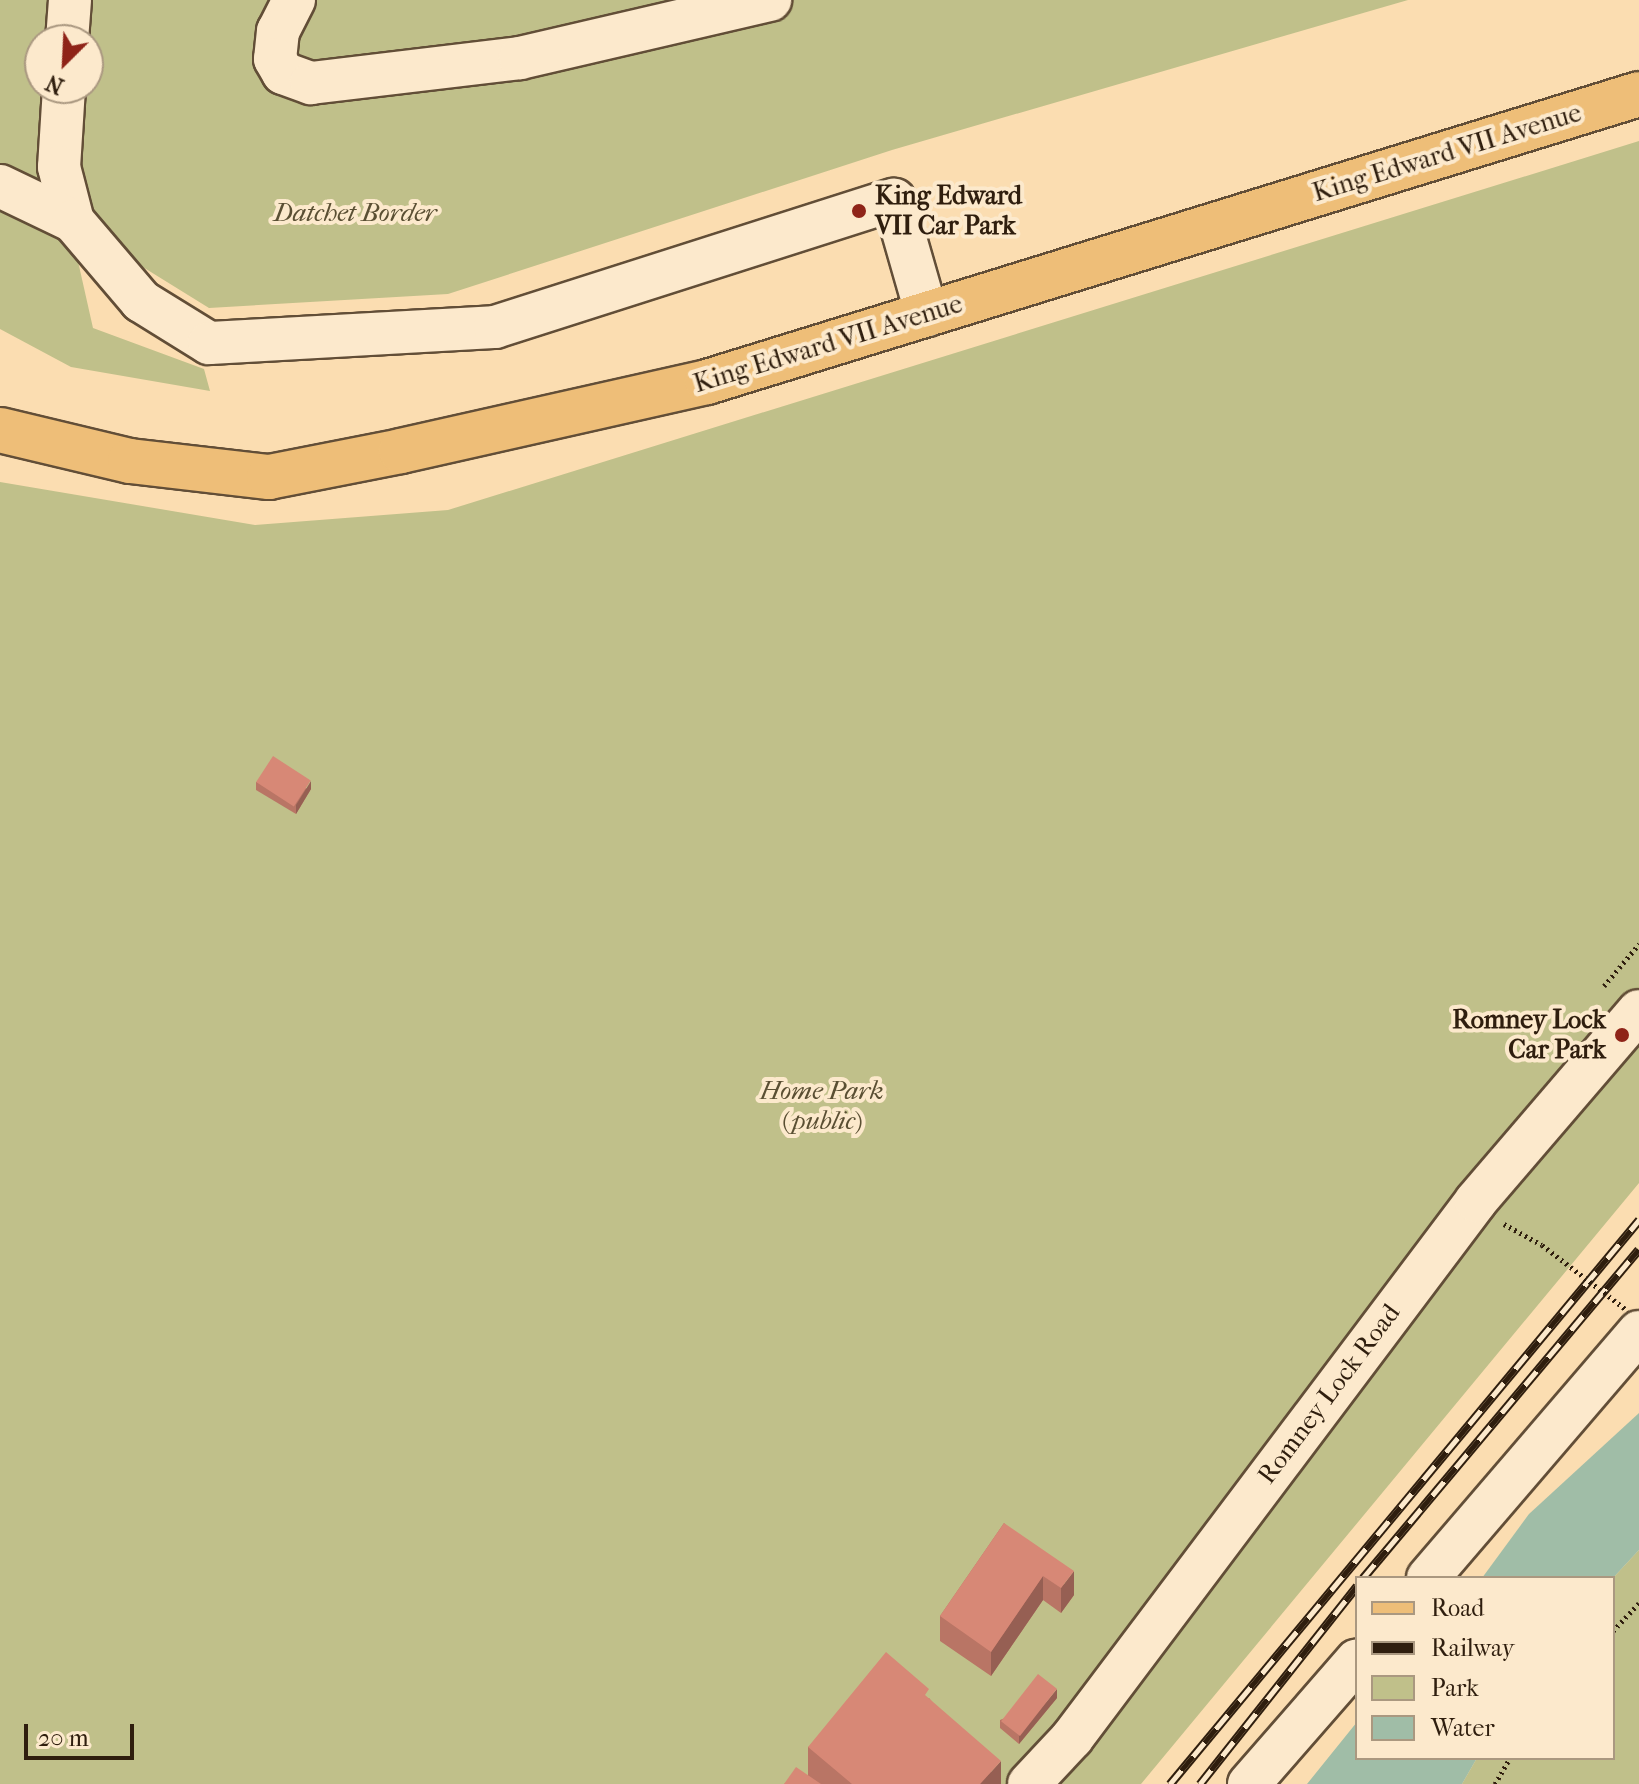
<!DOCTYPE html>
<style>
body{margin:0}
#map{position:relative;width:1639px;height:1784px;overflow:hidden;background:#fbddb1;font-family:"IM FELL French Canon",serif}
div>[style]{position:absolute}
.green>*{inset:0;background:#c0c08a}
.water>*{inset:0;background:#a0bda7}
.path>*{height:5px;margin-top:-2.5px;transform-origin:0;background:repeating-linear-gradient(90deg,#2f1e0e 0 2px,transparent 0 6px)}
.roads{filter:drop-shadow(2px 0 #624e37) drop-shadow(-2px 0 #624e37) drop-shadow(0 2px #624e37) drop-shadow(0 -2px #624e37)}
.minor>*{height:42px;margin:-21px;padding:0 21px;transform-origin:21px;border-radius:21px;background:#fce9cc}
.major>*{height:44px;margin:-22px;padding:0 22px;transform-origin:22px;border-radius:22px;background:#eebe78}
.rail>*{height:9px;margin-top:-4.5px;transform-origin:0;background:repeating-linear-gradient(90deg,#fce9cc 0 18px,#2f1e0e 0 36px);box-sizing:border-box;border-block:2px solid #2f1e0e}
.path-bridge>*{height:5px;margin-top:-2.5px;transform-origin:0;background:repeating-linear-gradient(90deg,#2f1e0e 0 2px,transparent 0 6px)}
.wall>*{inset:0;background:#b97565}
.shaded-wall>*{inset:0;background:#965f53}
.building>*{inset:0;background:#d78876;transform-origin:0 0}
.dots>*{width:22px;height:22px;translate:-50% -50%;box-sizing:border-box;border:4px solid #fce9cc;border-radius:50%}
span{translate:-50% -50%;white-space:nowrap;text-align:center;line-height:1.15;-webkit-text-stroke:8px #fce9cc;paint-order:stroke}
.street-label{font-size:26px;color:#2f1e0e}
.poi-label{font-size:26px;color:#2f1e0e;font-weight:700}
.left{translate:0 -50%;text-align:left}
.right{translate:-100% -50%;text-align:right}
.park-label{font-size:26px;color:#5a4f33;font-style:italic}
.legend{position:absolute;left:1355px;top:1576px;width:260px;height:184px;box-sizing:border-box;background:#fce9cc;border:2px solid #aa9880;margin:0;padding:10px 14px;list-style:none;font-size:24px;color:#2f1e0e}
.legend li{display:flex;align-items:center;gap:16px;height:40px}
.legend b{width:40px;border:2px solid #aa9880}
.north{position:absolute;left:24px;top:24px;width:80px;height:80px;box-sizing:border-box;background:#fce9cc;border:2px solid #aa9880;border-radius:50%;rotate:204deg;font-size:22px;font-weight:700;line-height:32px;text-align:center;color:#2f1e0e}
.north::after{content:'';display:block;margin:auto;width:28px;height:36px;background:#8f2418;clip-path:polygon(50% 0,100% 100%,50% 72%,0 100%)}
.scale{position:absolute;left:24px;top:1724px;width:110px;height:36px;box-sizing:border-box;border:4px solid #2f1e0e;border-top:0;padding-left:10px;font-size:24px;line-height:28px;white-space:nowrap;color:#2f1e0e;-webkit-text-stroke:6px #fce9cc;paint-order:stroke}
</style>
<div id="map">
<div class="green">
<div style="clip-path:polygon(0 0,54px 0,53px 40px,40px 40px,40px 88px,49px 88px,73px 239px,93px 328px,204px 369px,210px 391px,71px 367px,0 329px)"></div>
<div style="clip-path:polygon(81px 0,286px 0,275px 76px,647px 41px,791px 0,1408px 0,892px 150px,448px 294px,209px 308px,125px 256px,90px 209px,75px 175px,76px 88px,88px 88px)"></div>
<div style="clip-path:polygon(307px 0,728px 0,321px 76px,289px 62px)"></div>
<div style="clip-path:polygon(1639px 141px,1639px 1183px,1141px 1784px,0 1784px,0 482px,255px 525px,448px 510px)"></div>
<div style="clip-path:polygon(1639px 1550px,1639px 1784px,1462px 1784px,1477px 1758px,1613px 1758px,1613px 1578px)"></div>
</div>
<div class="water">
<div style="clip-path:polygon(1639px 1413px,1639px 1550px,1613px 1578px,1482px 1578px,1529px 1514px)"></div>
<div style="clip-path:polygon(1357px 1722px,1357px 1758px,1477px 1758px,1462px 1784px,1307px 1784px)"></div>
</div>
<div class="path">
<div style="left:1604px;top:986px;width:55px;rotate:-50.2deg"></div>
<div style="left:1504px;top:1224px;width:43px;rotate:28.9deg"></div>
<div style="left:1613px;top:1631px;width:38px;rotate:-47deg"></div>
<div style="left:1495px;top:1784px;width:30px;rotate:-60deg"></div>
</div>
<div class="roads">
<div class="minor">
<div style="left:294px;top:0;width:35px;rotate:117deg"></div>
<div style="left:278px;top:31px;width:28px;rotate:96deg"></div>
<div style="left:275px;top:59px;width:16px;rotate:60deg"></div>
<div style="left:283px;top:73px;width:30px;rotate:20deg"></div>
<div style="left:311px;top:83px;width:210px;rotate:-6.8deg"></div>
<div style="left:520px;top:58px;width:257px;rotate:-13.1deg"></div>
<div style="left:67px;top:40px;width:40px;rotate:-85.7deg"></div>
<div style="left:64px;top:88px;width:79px;rotate:93.6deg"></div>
<div style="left:59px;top:167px;width:56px;rotate:75.5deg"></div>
<div style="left:0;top:186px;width:81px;rotate:25.6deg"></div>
<div style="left:73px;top:221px;width:105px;rotate:49.6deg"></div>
<div style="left:141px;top:301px;width:80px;rotate:31.7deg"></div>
<div style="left:209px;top:343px;width:286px;rotate:-3.2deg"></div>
<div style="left:495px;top:327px;width:419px;rotate:-17.7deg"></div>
<div style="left:894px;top:200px;width:120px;rotate:74deg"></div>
<div style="left:1428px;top:1578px;width:324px;rotate:-49.4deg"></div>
<div style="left:1029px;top:1784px;width:63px;rotate:-46.9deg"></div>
<div style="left:1072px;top:1738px;width:672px;rotate:-53.04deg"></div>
<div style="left:1476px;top:1201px;width:250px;rotate:-49.4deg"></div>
<div style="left:1249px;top:1784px;width:164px;rotate:-48.9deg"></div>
</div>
<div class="major">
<div style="left:0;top:430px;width:134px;rotate:13.4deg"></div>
<div style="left:130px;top:461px;width:140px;rotate:6.6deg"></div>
<div style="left:269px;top:477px;width:135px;rotate:-11.1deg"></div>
<div style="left:401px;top:451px;width:314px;rotate:-12.7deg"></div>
<div style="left:707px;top:382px;width:975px;rotate:-17.17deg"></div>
</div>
</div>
<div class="rail">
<div style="left:1363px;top:1578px;width:429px;rotate:-50deg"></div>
<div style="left:1170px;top:1784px;width:734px;rotate:-50.25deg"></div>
<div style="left:1200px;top:1784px;width:253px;rotate:-51.6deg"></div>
</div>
<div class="path-bridge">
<div style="left:1542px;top:1245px;width:108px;rotate:37.5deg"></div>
</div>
<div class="wall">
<div style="clip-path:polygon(256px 782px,311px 789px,296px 814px,256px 790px)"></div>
<div style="clip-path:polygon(1004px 1523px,1074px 1595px,1061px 1613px,1043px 1600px,991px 1676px,940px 1641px,940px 1616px)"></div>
<div style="clip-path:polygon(929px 1698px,1001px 1784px,784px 1784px,808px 1775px,808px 1747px)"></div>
<div style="clip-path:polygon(1057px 1698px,1019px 1744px,1000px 1728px,1000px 1720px)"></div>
</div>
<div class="shaded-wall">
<div style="clip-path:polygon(311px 781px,311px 789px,296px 814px,296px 805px)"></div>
<div style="clip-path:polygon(1074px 1571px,1074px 1595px,1061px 1613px,1061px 1588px)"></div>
<div style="clip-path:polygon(1043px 1576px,1043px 1600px,991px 1676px,991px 1652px)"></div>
<div style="clip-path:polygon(1057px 1689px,1057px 1698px,1019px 1744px,1019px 1735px)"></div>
<div style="clip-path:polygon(1001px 1761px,1001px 1784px,980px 1784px)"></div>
</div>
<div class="building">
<div style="left:273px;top:756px;width:45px;height:31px;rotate:33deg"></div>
<div style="clip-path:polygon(1004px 1523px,1074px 1571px,1061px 1588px,1043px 1576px,991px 1652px,940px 1616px)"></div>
<div style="clip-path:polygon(886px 1652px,929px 1689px,925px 1695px,1001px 1761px,980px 1784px,852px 1784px,808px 1747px)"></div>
<div style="left:1038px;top:1674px;width:24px;height:60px;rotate:38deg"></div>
<div style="clip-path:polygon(796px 1767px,821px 1784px,784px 1784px)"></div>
</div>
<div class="dots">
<div style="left:859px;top:211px;background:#8f2418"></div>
<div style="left:1622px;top:1035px;background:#8f2418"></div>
</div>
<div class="street-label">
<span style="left:1447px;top:153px;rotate:-17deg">King Edward VII Avenue</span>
<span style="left:828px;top:344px;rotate:-17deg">King Edward VII Avenue</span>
<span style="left:1329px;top:1394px;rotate:-53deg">Romney Lock Road</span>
</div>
<div class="poi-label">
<span class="left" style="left:875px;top:211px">King Edward<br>VII Car Park</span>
<span class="right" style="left:1606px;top:1035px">Romney Lock<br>Car Park</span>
</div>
<div class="park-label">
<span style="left:355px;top:213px">Datchet Border</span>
<span style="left:822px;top:1106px">Home Park<br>(public)</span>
</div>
<ul class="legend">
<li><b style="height:10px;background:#eebe78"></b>Road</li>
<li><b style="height:10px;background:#2f1e0e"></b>Railway</li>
<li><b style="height:22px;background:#c0c08a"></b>Park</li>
<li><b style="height:22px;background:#a0bda7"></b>Water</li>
</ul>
<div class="north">N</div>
<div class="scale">20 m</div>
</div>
